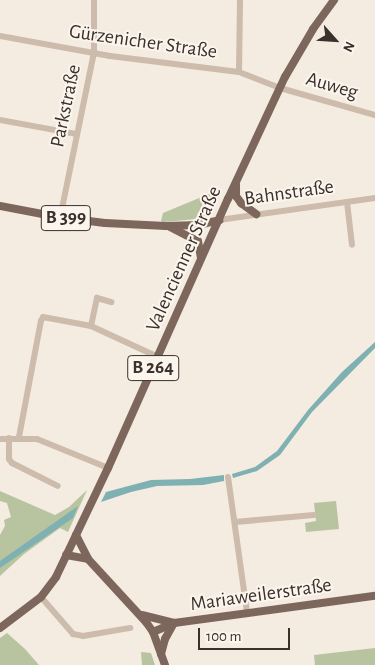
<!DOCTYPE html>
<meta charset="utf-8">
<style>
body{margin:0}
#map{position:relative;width:375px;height:665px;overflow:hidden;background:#f4ebe1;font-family:"Alegreya Sans",sans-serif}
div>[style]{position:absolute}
.green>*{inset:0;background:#b8c4a0}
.water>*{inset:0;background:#7fb0b2}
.minor>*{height:6px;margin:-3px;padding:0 3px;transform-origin:3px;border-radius:3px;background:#cdbbac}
.major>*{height:8px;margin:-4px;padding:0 4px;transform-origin:4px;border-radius:4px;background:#7d675c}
span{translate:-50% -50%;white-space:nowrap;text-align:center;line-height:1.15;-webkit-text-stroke:4px #fbf5ee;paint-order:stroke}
.shield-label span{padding:1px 4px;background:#fbf5ee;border:1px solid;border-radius:4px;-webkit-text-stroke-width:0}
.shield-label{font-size:19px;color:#3b302b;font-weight:700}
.street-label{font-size:20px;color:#3b302b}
.north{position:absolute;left:310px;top:15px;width:50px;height:50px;-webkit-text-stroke:4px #fbf5ee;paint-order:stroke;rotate:116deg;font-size:14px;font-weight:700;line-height:20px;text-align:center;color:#3b302b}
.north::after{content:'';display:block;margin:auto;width:18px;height:22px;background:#3b302b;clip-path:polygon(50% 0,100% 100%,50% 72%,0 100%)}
.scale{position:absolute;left:198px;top:628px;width:92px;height:22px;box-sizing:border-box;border:2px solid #3b302b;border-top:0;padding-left:6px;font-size:15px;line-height:18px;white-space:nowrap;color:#3b302b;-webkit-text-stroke:4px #fbf5ee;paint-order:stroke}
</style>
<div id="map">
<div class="green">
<div style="clip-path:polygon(216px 191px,221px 192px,208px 216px,197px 219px,163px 222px,161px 221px,163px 213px)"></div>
<div style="clip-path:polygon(87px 490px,68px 532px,60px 528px,24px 554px,0 576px,0 535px,5px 526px,4px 520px,11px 517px,7px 503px,0 501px,0 491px,55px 515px,69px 507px)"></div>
<div style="clip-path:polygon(336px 501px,339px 529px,306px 532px,305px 523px,316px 521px,314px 503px)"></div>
<div style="clip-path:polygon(7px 633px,25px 649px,39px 665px,0 665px,0 638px)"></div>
<div style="clip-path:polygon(375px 648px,375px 665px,315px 665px,314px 655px)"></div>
<div style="clip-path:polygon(141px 652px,151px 653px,155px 665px,142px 665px)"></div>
</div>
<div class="water">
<div style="clip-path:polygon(375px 342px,375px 348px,312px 412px,280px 455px,257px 471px,233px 478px,232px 474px,255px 467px,277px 451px,308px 410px,342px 372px)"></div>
<div style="clip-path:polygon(224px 475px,224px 481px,203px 485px,157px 486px,131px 492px,101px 502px,106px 492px,151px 480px,190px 479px)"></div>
<div style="clip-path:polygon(78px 506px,73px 518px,0 568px,0 561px)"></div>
</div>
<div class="minor">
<div style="left:0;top:36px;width:112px;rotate:10.3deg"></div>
<div style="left:110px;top:56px;width:130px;rotate:7.1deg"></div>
<div style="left:239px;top:72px;width:44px;rotate:21.3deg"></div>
<div style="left:280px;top:88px;width:99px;rotate:15.9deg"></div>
<div style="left:239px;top:72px;width:72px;rotate:-89.2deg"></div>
<div style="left:0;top:120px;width:77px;rotate:10.4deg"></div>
<div style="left:347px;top:202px;width:43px;rotate:83.4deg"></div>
<div style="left:60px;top:218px;width:168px;rotate:-78.4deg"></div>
<div style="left:94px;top:53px;width:53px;rotate:-90deg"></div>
<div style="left:219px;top:220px;width:158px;rotate:-8deg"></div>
<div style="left:91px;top:326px;width:29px;rotate:-78deg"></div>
<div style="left:97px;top:298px;width:15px;rotate:16deg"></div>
<div style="left:19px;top:437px;width:118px;rotate:-79.3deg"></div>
<div style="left:41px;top:321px;width:4px;rotate:-63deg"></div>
<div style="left:43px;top:317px;width:49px;rotate:10.6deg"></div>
<div style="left:91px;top:326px;width:74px;rotate:24.8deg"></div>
<div style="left:9px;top:438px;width:21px;rotate:90deg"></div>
<div style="left:9px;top:459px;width:5px;rotate:53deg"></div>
<div style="left:12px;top:463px;width:51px;rotate:26.6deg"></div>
<div style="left:0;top:439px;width:37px"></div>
<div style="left:37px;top:439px;width:77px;rotate:22.2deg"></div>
<div style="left:228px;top:477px;width:136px;rotate:82deg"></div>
<div style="left:235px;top:522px;width:79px;rotate:-5.1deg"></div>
<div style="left:41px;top:597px;width:49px;rotate:49.1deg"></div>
<div style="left:73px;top:634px;width:10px;rotate:11deg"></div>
<div style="left:83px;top:636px;width:48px;rotate:-9.7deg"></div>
</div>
<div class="major">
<div style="left:236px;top:185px;width:11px;rotate:90deg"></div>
<div style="left:236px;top:196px;width:9px;rotate:54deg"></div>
<div style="left:241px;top:203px;width:19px;rotate:36deg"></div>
<div style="left:0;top:206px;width:59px;rotate:10.7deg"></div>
<div style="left:58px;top:217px;width:47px;rotate:7.3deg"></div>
<div style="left:105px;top:223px;width:61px;rotate:2.8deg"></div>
<div style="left:166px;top:226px;width:32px;rotate:-2deg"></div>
<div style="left:198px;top:225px;width:22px;rotate:-13deg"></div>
<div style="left:170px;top:227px;width:31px;rotate:27deg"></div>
<div style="left:198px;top:241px;width:17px;rotate:80deg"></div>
<div style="left:76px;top:535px;width:27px;rotate:63deg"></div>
<div style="left:66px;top:555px;width:22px;rotate:10deg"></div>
<div style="left:88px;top:559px;width:86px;rotate:47.4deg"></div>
<div style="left:146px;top:622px;width:12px;rotate:55deg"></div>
<div style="left:153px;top:632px;width:35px;rotate:70deg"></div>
<div style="left:142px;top:615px;width:33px;rotate:14deg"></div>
<div style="left:0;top:628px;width:51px;rotate:-37.1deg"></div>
<div style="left:41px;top:597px;width:25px;rotate:-53deg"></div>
<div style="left:56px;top:577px;width:121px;rotate:-64.5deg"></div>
<div style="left:108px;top:468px;width:295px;rotate:-66deg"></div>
<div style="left:228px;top:199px;width:135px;rotate:-65deg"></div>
<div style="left:285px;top:77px;width:56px;rotate:-59.7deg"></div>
<div style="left:313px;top:29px;width:36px;rotate:-54deg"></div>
<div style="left:153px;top:632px;width:23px;rotate:-23deg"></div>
<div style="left:174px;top:623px;width:203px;rotate:-7.7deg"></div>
<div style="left:161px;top:654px;width:16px;rotate:-75deg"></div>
<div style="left:165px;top:639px;width:18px;rotate:-61deg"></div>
</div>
<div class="shield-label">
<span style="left:66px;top:218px">B 399</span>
<span style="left:153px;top:368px">B 264</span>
</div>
<div class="street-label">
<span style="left:143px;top:42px;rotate:8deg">Gürzenicher Straße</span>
<span style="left:332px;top:86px;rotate:16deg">Auweg</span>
<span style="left:66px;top:106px;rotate:-78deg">Parkstraße</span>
<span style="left:289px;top:193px;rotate:-8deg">Bahnstraße</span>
<span style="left:184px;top:259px;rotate:-66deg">Valencienner Straße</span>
<span style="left:261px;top:595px;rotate:-8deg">Mariaweilerstraße</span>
</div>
<div class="north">N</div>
<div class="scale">100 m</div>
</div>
